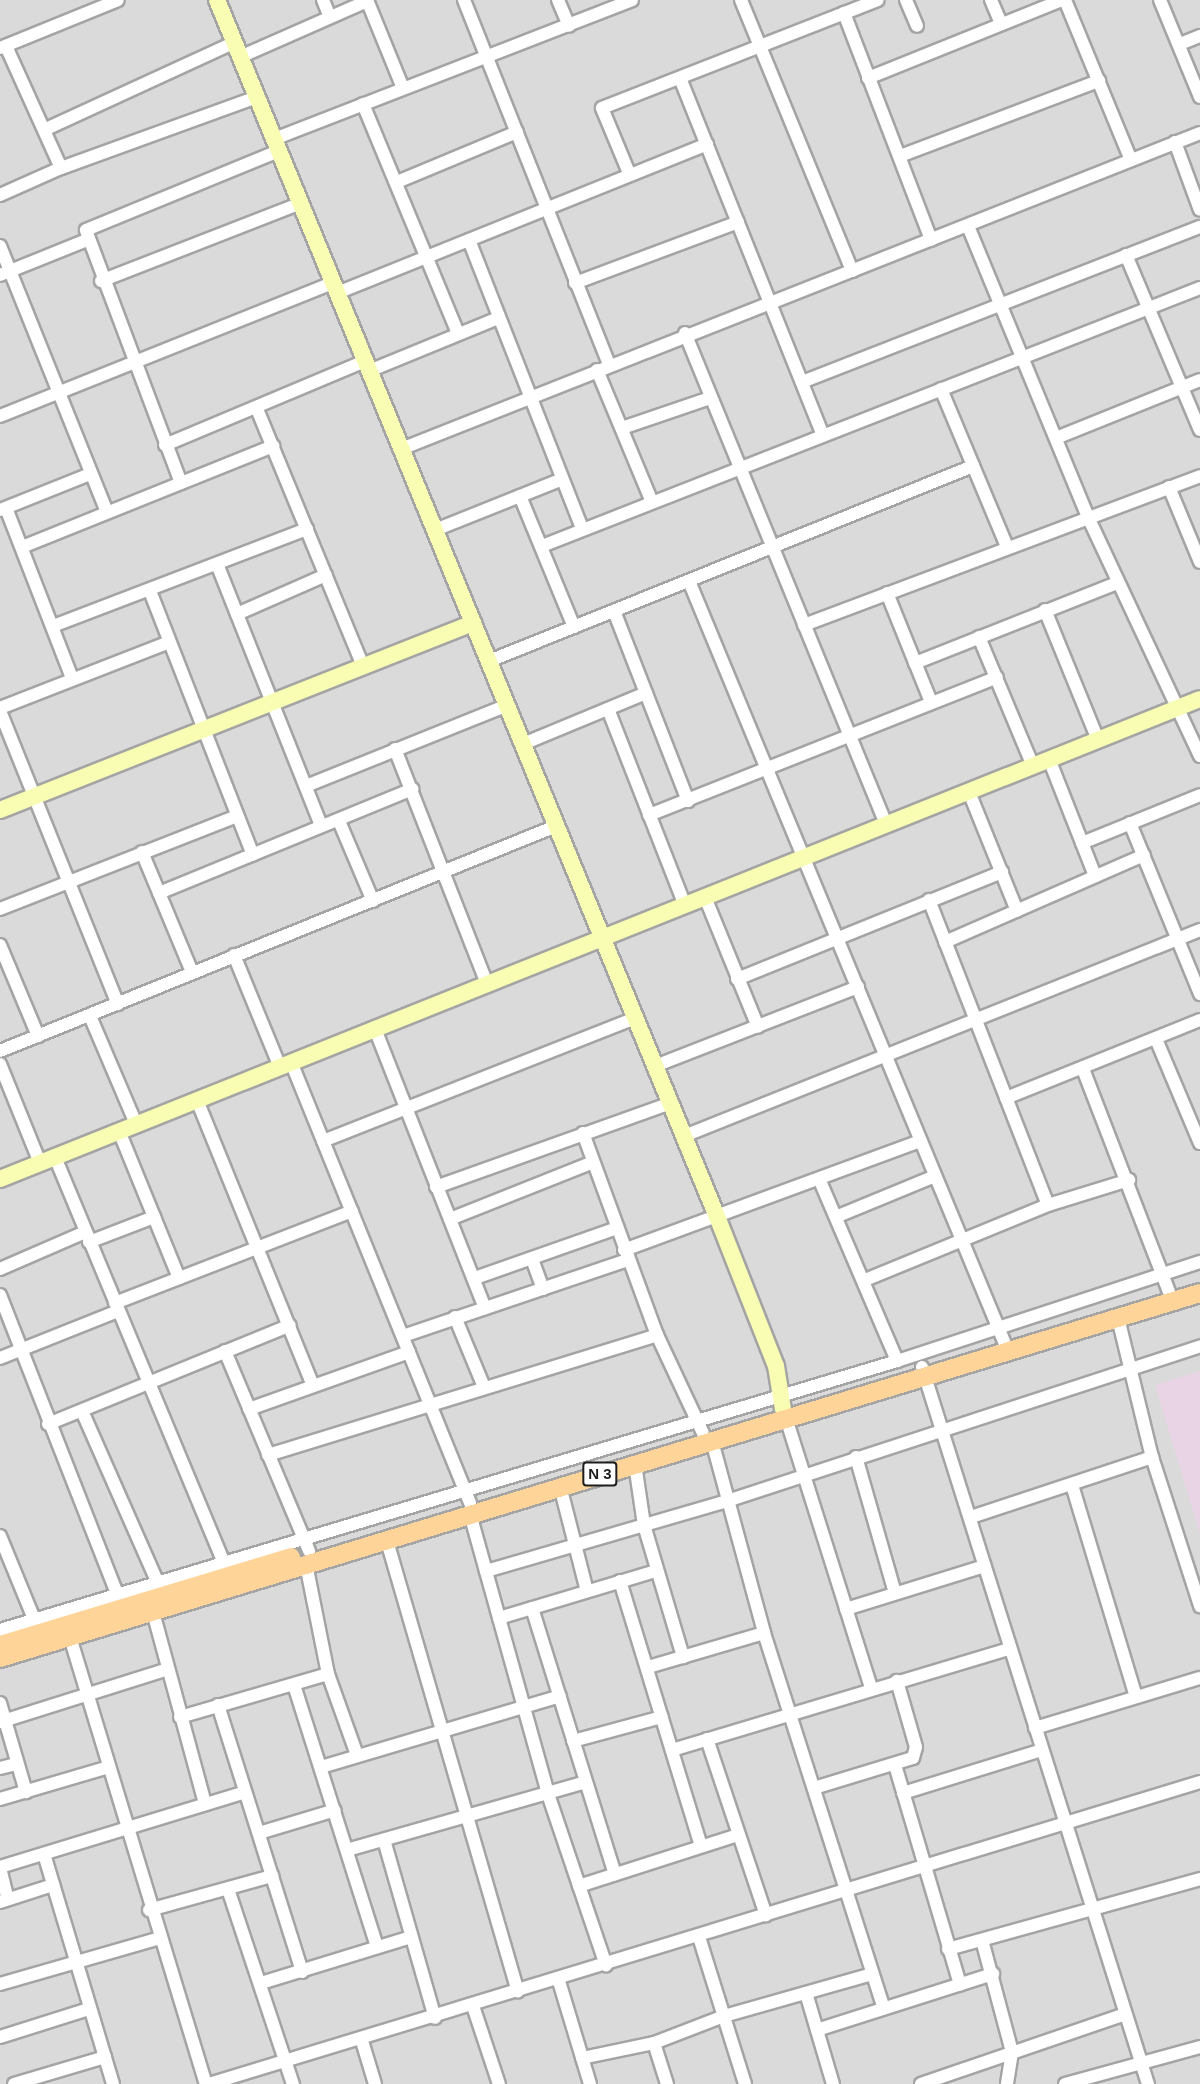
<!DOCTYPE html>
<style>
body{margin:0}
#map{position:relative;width:1200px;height:2084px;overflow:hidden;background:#efebe3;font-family:Arial,sans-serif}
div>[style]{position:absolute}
.residential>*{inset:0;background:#dbdada;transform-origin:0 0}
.industrial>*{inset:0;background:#e9d4e5}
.roads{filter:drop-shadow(2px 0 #a4a4a4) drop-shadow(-2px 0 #a4a4a4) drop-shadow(0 2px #a4a4a4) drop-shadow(0 -2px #a4a4a4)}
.street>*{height:12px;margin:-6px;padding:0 6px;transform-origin:6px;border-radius:6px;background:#fff}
.secondary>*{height:16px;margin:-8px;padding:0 8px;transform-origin:8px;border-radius:8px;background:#f8fdb3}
.primary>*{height:18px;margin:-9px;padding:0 9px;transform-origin:9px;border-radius:9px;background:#ffd498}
span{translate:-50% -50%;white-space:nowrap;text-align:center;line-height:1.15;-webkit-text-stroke:5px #fff;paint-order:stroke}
.shield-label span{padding:2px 4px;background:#fff;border:2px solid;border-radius:4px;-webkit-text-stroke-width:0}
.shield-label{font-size:15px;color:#1d1d1d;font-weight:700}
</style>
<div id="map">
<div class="residential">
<div style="left:0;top:0;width:1200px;height:2084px"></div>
</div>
<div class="industrial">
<div style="clip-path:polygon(1200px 1371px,1200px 1534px,1155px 1385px)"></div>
</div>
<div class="roads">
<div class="street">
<div style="left:323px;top:0;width:18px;rotate:68deg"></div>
<div style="left:367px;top:0;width:95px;rotate:67.8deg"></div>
<div style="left:464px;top:0;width:393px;rotate:68.3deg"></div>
<div style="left:558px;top:0;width:28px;rotate:67deg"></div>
<div style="left:741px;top:0;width:293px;rotate:67.7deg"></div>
<div style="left:906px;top:0;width:28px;rotate:67deg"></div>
<div style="left:991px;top:0;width:26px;rotate:67deg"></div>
<div style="left:1065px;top:0;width:173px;rotate:67.6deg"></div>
<div style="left:1160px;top:0;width:105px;rotate:67.6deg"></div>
<div style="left:844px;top:13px;width:243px;rotate:69deg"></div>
<div style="left:1180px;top:44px;width:22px;rotate:-22deg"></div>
<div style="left:0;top:48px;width:127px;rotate:-22.1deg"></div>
<div style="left:240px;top:57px;width:139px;rotate:-23.8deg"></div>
<div style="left:680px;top:78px;width:385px;rotate:68.2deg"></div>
<div style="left:868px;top:78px;width:209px;rotate:-21.9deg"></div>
<div style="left:363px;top:104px;width:248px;rotate:67.5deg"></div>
<div style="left:46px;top:129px;width:208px;rotate:-24.7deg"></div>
<div style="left:274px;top:139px;width:384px;rotate:-21.2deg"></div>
<div style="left:1175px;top:142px;width:72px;rotate:69.8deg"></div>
<div style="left:900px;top:156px;width:213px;rotate:-20.7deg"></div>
<div style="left:61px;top:168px;width:208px;rotate:-19.9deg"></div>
<div style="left:629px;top:173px;width:70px;rotate:-112.6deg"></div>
<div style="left:602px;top:108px;width:296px;rotate:-21.4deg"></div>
<div style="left:397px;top:182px;width:130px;rotate:-22.6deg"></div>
<div style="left:0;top:195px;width:67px;rotate:-23.9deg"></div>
<div style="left:61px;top:168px;width:134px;rotate:-114.3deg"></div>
<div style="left:968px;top:226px;width:315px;rotate:67.6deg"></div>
<div style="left:1088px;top:517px;width:264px;rotate:64.9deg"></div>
<div style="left:469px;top:240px;width:310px;rotate:68.6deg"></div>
<div style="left:0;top:246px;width:287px;rotate:68.1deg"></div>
<div style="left:1126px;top:255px;width:190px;rotate:67.1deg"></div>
<div style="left:0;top:275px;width:94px;rotate:-21.9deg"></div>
<div style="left:101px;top:281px;width:215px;rotate:-21.3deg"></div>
<div style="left:575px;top:283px;width:174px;rotate:-20.5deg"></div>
<div style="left:337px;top:293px;width:399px;rotate:-21.9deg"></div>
<div style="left:685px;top:333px;width:531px;rotate:67.74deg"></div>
<div style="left:597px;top:370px;width:141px;rotate:67.4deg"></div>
<div style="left:369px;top:371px;width:139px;rotate:-22.3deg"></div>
<div style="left:802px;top:382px;width:427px;rotate:-21.3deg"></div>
<div style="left:941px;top:389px;width:171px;rotate:67.3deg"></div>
<div style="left:257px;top:409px;width:278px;rotate:67.6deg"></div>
<div style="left:0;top:416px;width:359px;rotate:-21.8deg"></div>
<div style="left:622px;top:428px;width:93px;rotate:-18.8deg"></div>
<div style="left:1056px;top:438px;width:155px;rotate:-21.9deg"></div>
<div style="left:165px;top:445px;width:217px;rotate:-22.8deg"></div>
<div style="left:401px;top:449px;width:859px;rotate:-21.58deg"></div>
<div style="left:181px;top:483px;width:270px;rotate:-110.6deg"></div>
<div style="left:86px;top:230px;width:209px;rotate:-22.3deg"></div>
<div style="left:1169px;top:487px;width:81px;rotate:67.5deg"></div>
<div style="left:520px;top:496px;width:142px;rotate:67.6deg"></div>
<div style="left:6px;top:508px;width:182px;rotate:68.8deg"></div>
<div style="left:0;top:510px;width:97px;rotate:-21.8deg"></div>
<div style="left:435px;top:530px;width:135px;rotate:-21.8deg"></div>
<div style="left:542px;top:546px;width:707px;rotate:-21.41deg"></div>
<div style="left:22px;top:547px;width:271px;rotate:-21.9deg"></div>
<div style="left:217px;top:564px;width:282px;rotate:68.3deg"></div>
<div style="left:689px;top:581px;width:826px;rotate:67.5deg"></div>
<div style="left:150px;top:591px;width:283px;rotate:68.7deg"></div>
<div style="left:887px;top:593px;width:118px;rotate:68deg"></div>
<div style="left:1045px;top:610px;width:140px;rotate:67.8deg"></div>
<div style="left:614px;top:611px;width:204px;rotate:68.7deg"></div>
<div style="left:237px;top:614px;width:97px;rotate:-23.7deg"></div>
<div style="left:804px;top:625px;width:423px;rotate:-20.6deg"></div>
<div style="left:53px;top:626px;width:272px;rotate:-20.9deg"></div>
<div style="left:979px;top:637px;width:140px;rotate:67.3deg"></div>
<div style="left:489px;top:661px;width:522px;rotate:-21.94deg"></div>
<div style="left:915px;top:663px;width:217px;rotate:-21.6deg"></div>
<div style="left:0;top:708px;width:181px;rotate:-21.3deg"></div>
<div style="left:608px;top:709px;width:211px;rotate:68.6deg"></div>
<div style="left:0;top:711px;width:316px;rotate:68.1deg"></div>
<div style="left:523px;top:744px;width:133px;rotate:-22.5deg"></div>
<div style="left:395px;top:749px;width:252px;rotate:68.6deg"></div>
<div style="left:1049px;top:759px;width:126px;rotate:68.5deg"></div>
<div style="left:306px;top:786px;width:217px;rotate:-21.9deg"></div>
<div style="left:969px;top:792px;width:128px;rotate:68deg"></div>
<div style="left:649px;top:815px;width:374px;rotate:-21.6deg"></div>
<div style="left:339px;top:821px;width:87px;rotate:67deg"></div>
<div style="left:1130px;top:823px;width:185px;rotate:67.7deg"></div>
<div style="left:1082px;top:843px;width:127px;rotate:-22.1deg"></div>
<div style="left:142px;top:852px;width:130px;rotate:67.4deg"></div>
<div style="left:159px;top:893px;width:274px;rotate:-22.3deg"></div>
<div style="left:705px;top:897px;width:140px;rotate:67.8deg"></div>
<div style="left:929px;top:900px;width:327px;rotate:68.7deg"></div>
<div style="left:0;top:909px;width:255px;rotate:-21.4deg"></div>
<div style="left:945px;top:942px;width:217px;rotate:-23.6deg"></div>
<div style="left:0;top:945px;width:99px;rotate:67.3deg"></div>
<div style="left:234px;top:955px;width:121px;rotate:67.7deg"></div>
<div style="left:737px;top:979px;width:286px;rotate:-22deg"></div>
<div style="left:90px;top:1016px;width:117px;rotate:66.9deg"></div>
<div style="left:375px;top:1029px;width:300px;rotate:68.5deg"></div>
<div style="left:1156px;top:1039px;width:113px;rotate:67.1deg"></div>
<div style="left:0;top:1051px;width:600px;rotate:-22.03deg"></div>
<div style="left:291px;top:1062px;width:476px;rotate:67.9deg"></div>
<div style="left:0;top:1064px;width:107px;rotate:68deg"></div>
<div style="left:655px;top:1066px;width:218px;rotate:-21.3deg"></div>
<div style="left:1083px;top:1069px;width:239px;rotate:68.9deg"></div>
<div style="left:1006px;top:1098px;width:209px;rotate:-21.9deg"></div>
<div style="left:197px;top:1100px;width:308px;rotate:67.9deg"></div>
<div style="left:119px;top:1131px;width:159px;rotate:67.8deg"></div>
<div style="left:583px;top:1133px;width:215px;rotate:69.9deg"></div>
<div style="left:657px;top:1335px;width:108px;rotate:64.9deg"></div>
<div style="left:684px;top:1136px;width:556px;rotate:-21.76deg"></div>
<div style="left:323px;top:1141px;width:335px;rotate:-21.5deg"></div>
<div style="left:55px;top:1157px;width:445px;rotate:67.4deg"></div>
<div style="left:820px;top:1181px;width:196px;rotate:66.8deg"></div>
<div style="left:436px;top:1187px;width:249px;rotate:-19.7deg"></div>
<div style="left:838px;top:1216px;width:105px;rotate:-22.4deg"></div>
<div style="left:450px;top:1219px;width:154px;rotate:-21.7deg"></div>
<div style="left:89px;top:1242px;width:70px;rotate:-21deg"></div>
<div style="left:624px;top:1250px;width:316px;rotate:-20.2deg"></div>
<div style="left:532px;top:1259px;width:32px;rotate:70deg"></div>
<div style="left:0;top:1269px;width:93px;rotate:-23.5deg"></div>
<div style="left:475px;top:1278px;width:151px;rotate:-19.4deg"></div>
<div style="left:865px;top:1280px;width:198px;rotate:-22.3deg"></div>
<div style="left:1048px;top:1205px;width:85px;rotate:-17.2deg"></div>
<div style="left:0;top:1295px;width:329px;rotate:68.6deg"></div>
<div style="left:115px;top:1303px;width:254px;rotate:-21.2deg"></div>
<div style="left:455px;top:1317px;width:76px;rotate:67.5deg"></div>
<div style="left:1118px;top:1318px;width:143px;rotate:76.3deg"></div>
<div style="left:1152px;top:1457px;width:157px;rotate:72.1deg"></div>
<div style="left:403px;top:1336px;width:237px;rotate:-18.7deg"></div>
<div style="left:225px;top:1351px;width:217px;rotate:67.2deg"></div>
<div style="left:0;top:1358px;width:127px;rotate:-21.7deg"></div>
<div style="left:922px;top:1367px;width:752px;rotate:72.51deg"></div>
<div style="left:249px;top:1409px;width:170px;rotate:-19.6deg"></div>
<div style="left:82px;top:1411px;width:188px;rotate:66.2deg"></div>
<div style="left:786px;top:1418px;width:283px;rotate:72.5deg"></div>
<div style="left:48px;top:1424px;width:261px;rotate:-22.2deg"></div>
<div style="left:712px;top:1441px;width:199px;rotate:74.8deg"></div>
<div style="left:764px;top:1633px;width:394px;rotate:72.3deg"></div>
<div style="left:268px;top:1455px;width:407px;rotate:-17.1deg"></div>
<div style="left:856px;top:1457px;width:141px;rotate:74deg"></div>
<div style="left:635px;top:1464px;width:62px;rotate:81.6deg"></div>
<div style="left:644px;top:1525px;width:138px;rotate:73.5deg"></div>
<div style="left:1072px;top:1485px;width:221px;rotate:73.2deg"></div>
<div style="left:560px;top:1486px;width:108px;rotate:75.6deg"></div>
<div style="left:470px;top:1514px;width:291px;rotate:74.4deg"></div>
<div style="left:548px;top:1794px;width:181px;rotate:71.3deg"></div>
<div style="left:971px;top:1517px;width:191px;rotate:-18.3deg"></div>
<div style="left:0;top:1536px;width:97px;rotate:67.7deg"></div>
<div style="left:387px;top:1541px;width:469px;rotate:73.8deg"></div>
<div style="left:306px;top:1564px;width:112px;rotate:78.7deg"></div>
<div style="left:328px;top:1674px;width:86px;rotate:70.3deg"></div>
<div style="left:486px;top:1571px;width:254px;rotate:-16.2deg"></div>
<div style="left:730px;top:1500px;width:495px;rotate:-18.1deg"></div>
<div style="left:620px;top:1581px;width:277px;rotate:73deg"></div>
<div style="left:532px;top:1608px;width:279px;rotate:72.7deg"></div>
<div style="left:846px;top:1609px;width:145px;rotate:-17.2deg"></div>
<div style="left:153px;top:1612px;width:199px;rotate:74.8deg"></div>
<div style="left:499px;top:1618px;width:164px;rotate:-16.7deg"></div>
<div style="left:0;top:1630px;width:936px;rotate:-16.69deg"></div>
<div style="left:897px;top:1361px;width:319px;rotate:-18.1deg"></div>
<div style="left:70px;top:1637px;width:467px;rotate:73.1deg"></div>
<div style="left:648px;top:1667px;width:121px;rotate:-16.3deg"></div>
<div style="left:294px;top:1685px;width:275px;rotate:72.4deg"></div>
<div style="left:0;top:1703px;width:93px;rotate:73.7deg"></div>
<div style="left:218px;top:1705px;width:280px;rotate:72.5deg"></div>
<div style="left:180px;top:1717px;width:154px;rotate:-16.2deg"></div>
<div style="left:0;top:1722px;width:173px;rotate:-17.5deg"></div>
<div style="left:1035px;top:1728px;width:172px;rotate:-16.9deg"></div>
<div style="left:707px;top:1739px;width:186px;rotate:71.5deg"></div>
<div style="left:573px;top:1741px;width:92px;rotate:-15.1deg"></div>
<div style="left:672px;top:1750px;width:352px;rotate:-16.7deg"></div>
<div style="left:895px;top:1765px;width:229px;rotate:73.5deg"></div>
<div style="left:321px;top:1767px;width:249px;rotate:-16.5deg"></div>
<div style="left:0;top:1768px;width:16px;rotate:-14deg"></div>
<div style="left:814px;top:1788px;width:103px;rotate:-16.9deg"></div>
<div style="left:913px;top:1758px;width:11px;rotate:-75deg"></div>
<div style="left:916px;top:1747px;width:69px;rotate:-106.1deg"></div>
<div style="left:903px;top:1793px;width:145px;rotate:-17.2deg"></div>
<div style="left:0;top:1799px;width:109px;rotate:-16.4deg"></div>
<div style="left:259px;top:1833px;width:79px;rotate:-16.8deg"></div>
<div style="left:384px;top:1840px;width:185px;rotate:74deg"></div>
<div style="left:347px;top:1850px;width:248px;rotate:-15.9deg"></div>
<div style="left:44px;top:1854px;width:240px;rotate:73.3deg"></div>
<div style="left:0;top:1867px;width:256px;rotate:-17deg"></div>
<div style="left:0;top:1868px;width:32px;rotate:76deg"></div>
<div style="left:579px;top:1886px;width:167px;rotate:-17.8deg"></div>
<div style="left:228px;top:1889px;width:206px;rotate:71.6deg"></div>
<div style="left:0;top:1902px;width:56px;rotate:-17.8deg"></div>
<div style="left:149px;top:1910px;width:128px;rotate:-15.5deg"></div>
<div style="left:699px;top:1937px;width:154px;rotate:72.6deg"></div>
<div style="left:982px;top:1940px;width:116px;rotate:75deg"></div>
<div style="left:1012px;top:2052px;width:32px;rotate:99deg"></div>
<div style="left:948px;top:1949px;width:262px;rotate:-15.5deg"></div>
<div style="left:558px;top:1978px;width:111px;rotate:73.2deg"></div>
<div style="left:261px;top:1983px;width:157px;rotate:-17deg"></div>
<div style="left:0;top:1984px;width:163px;rotate:-16deg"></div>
<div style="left:806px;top:1993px;width:95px;rotate:73.5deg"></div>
<div style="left:473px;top:2006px;width:82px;rotate:71.6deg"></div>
<div style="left:817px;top:2030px;width:185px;rotate:-17.7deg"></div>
<div style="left:0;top:2037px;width:93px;rotate:-17.5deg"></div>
<div style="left:362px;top:2041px;width:45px;rotate:73.2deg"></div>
<div style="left:654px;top:2043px;width:43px;rotate:72.4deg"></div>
<div style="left:582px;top:2058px;width:74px;rotate:-11.8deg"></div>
<div style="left:654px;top:2043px;width:75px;rotate:-21.1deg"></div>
<div style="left:724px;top:2016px;width:154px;rotate:-15.8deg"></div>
<div style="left:14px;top:2084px;width:95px;rotate:-16.5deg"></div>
<div style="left:209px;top:2084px;width:1036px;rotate:-16.95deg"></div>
<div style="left:921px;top:2084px;width:216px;rotate:-18.9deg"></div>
<div style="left:1065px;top:2084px;width:140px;rotate:-15.3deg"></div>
</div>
<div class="secondary">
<div style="left:217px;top:0;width:1318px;rotate:67.66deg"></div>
<div style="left:718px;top:1219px;width:158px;rotate:68.5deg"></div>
<div style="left:776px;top:1366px;width:44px;rotate:80.8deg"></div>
<div style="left:0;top:810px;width:509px;rotate:-21.57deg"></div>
<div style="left:0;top:1179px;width:1292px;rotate:-21.8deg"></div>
</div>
<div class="primary">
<div style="left:0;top:1645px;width:304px;rotate:-16.8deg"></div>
<div style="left:0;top:1658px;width:1254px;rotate:-16.92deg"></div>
</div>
</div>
<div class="shield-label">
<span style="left:600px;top:1474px">N 3</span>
</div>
</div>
